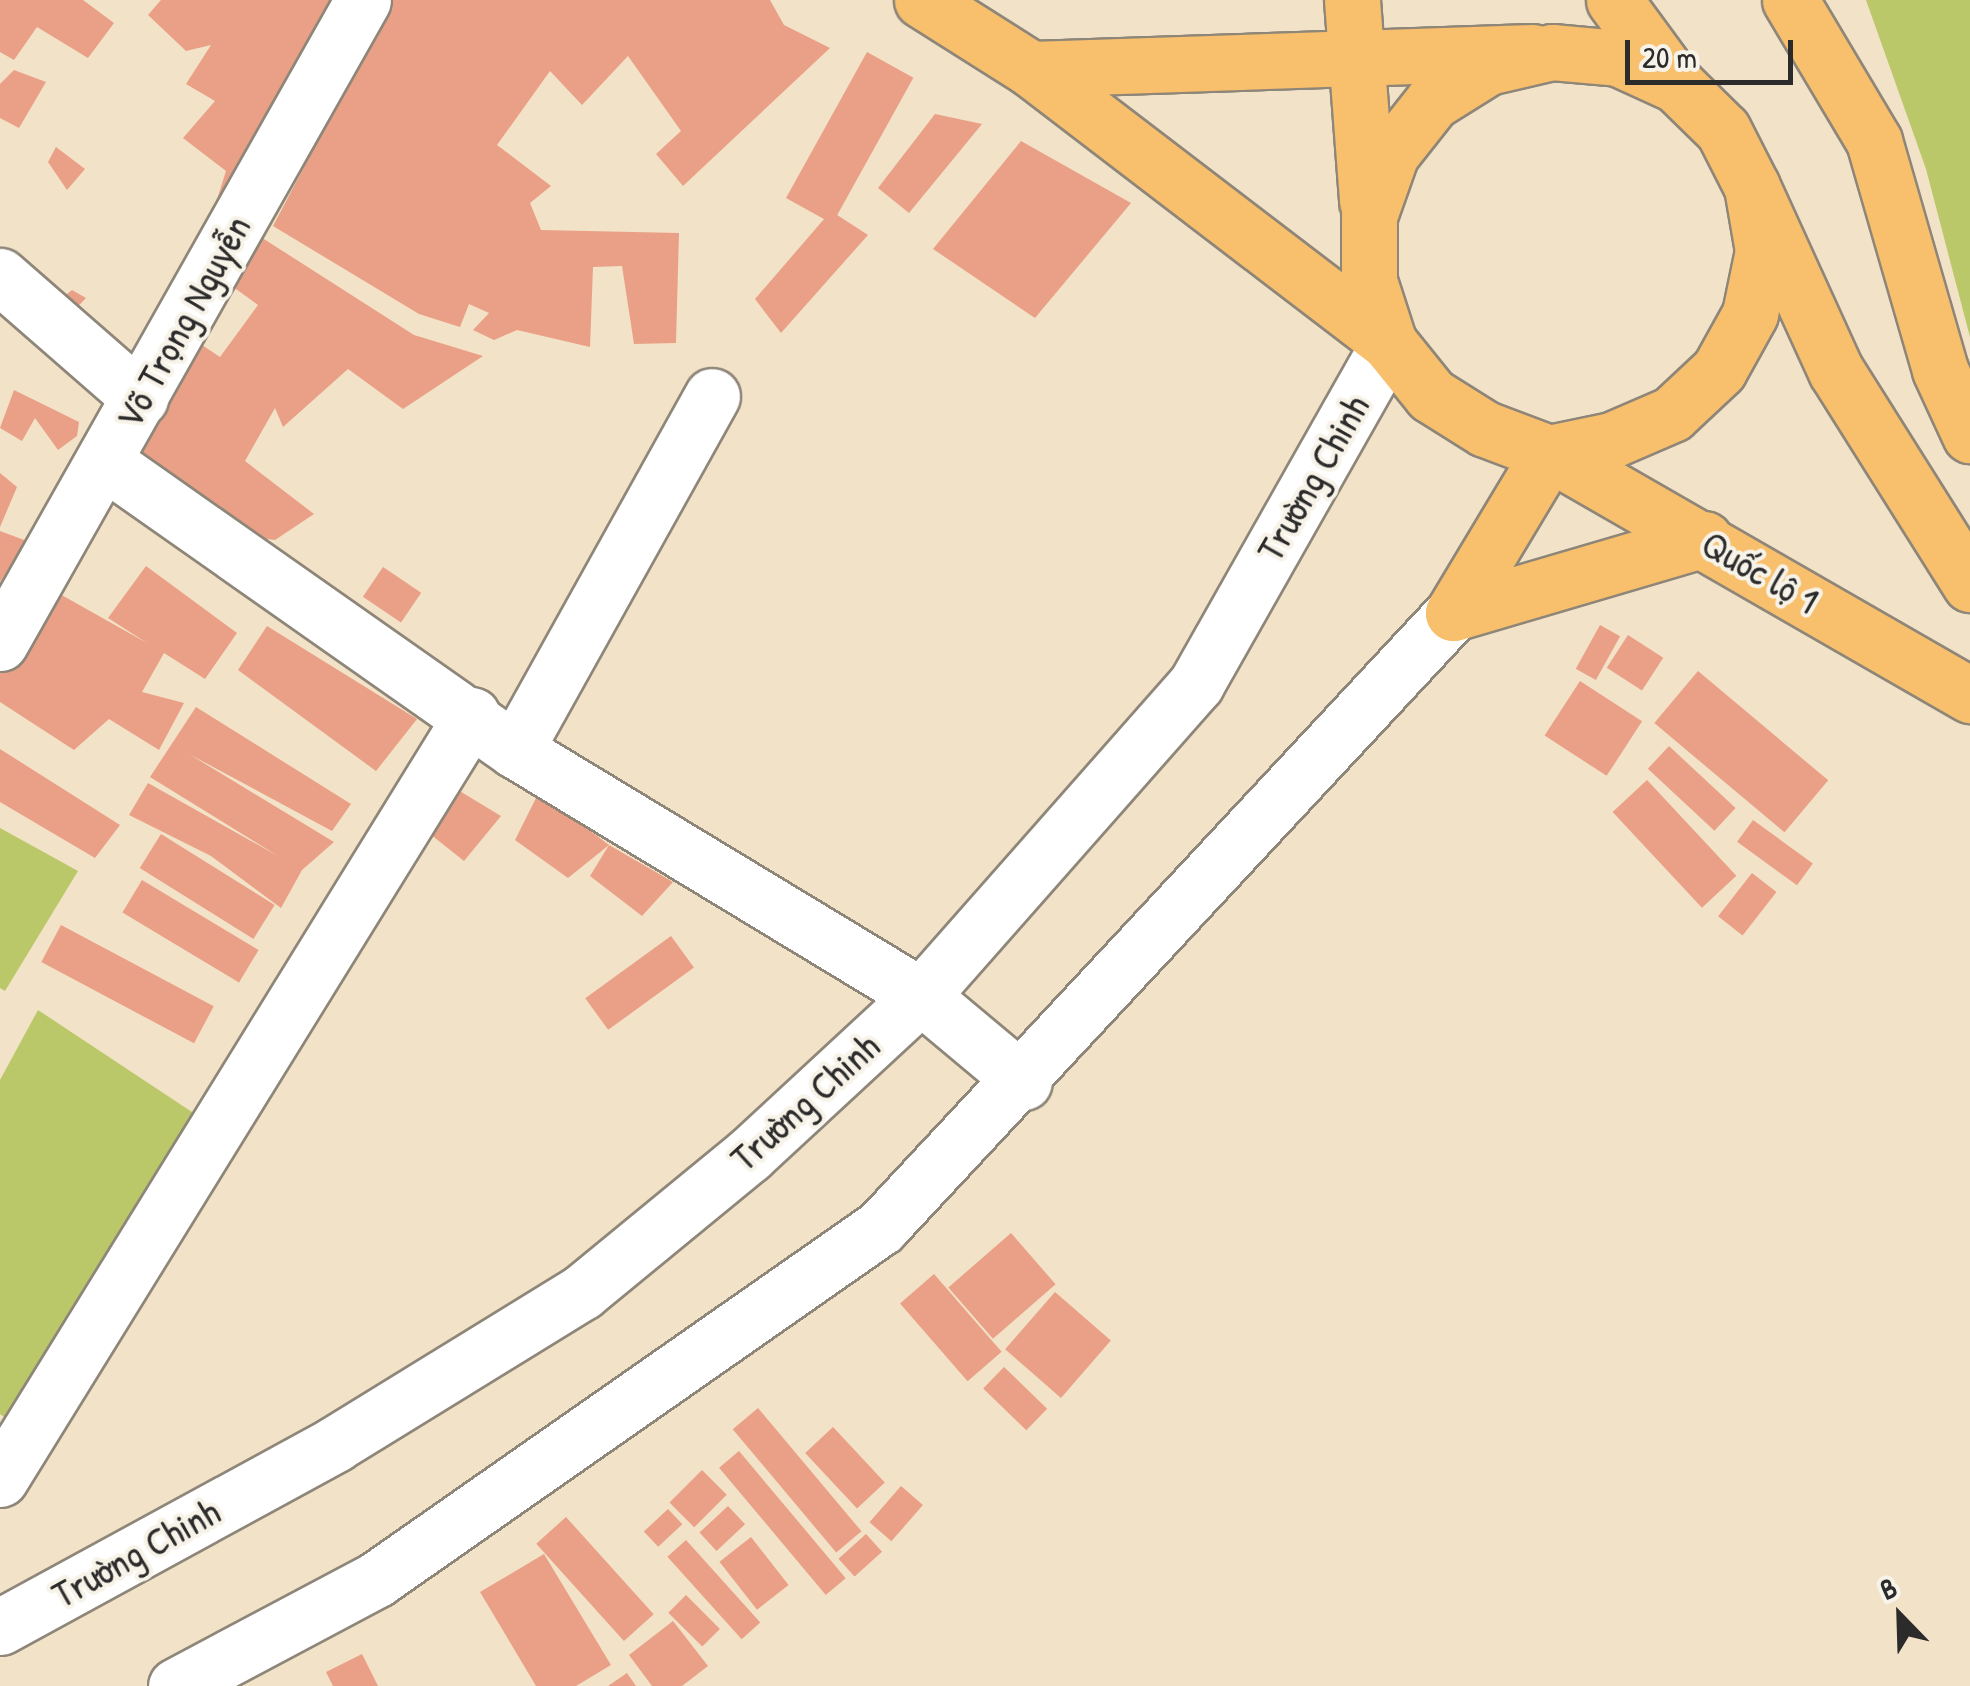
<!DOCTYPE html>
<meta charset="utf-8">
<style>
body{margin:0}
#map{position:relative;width:1970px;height:1686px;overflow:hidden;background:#f2e2c7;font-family:"Patrick Hand",sans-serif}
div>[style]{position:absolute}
.green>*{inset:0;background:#bac86a}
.building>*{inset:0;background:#eaa086;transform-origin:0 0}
.roads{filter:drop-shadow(2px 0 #8e8679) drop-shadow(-2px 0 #8e8679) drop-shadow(0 2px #8e8679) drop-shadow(0 -2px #8e8679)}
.minor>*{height:55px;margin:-27.5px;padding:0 27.5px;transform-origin:27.5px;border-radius:27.5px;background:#fff}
.major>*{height:55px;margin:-27.5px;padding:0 27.5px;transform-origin:27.5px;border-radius:27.5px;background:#f8bf6c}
.highway>*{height:55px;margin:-27.5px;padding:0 27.5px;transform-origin:27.5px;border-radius:27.5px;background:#f8bf6c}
span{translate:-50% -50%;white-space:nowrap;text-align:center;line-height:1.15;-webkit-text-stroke:8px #f7f3e8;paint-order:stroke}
.street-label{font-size:38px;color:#2b2b2b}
.north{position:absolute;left:1850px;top:1566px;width:100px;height:100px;-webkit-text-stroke:8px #f7f3e8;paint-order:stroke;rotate:337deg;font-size:28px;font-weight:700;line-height:40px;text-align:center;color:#2b2b2b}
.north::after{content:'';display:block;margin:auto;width:35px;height:45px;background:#2b2b2b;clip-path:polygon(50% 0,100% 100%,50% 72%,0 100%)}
.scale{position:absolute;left:1625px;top:40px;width:168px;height:45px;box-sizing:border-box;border:5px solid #2b2b2b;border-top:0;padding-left:12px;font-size:30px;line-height:35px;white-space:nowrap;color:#2b2b2b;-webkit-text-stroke:8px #f7f3e8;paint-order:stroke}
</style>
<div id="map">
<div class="green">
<div style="clip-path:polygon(1866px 0,1970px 0,1970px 337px,1926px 169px)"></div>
<div style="clip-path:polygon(0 828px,78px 871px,5px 991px,0 988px)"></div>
<div style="clip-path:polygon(38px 1010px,198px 1116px,12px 1423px,0 1414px,0 1080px)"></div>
</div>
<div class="building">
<div style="clip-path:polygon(0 0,83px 0,114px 23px,88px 58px,37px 27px,14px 60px,0 52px)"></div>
<div style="clip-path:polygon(161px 0,355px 0,215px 206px,226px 171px,183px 138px,215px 101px,186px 84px,211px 45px,186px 51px,148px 15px)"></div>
<div style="clip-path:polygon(392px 0,770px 0,784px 25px,830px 48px,683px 186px,656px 154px,681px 131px,628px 56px,582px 105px,550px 71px,497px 145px,551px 186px,530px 203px,541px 230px,679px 233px,676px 343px,634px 344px,622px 266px,593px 267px,590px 347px,517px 330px,494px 340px,473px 330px,489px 313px,469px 304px,460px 327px,419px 314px,273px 226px)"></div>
<div style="left:867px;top:52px;width:53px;height:167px;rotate:29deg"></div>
<div style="clip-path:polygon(14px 70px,46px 82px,19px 128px,0 118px,0 84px)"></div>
<div style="clip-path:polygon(935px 114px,982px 124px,909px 213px,878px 188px)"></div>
<div style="clip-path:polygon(1021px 141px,1131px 203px,1035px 318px,933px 249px)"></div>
<div style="clip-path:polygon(56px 147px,85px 169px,67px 190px,48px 162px)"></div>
<div style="clip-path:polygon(831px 211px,868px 235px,781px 333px,755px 299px)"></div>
<div style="clip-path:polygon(253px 232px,414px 335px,483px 356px,403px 409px,348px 369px,283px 427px,275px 408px,245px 461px,314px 514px,275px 540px,244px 536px,128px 447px,199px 343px,220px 357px,258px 305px,225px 281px)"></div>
<div style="clip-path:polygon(72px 290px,86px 298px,63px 322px,46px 311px)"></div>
<div style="clip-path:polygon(14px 390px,79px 422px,77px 436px,58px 450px,35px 418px,22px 441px,0 428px)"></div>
<div style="clip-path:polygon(0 473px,17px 487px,0 527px)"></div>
<div style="clip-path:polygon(0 531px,27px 541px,0 582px)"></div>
<div style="clip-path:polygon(146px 566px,237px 633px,205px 679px,164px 653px,142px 692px,184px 703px,159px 750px,109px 719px,74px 750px,0 702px,0 672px,6px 662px,18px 666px,58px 593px,147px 643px,108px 618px)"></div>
<div style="left:383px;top:567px;width:46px;height:36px;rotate:34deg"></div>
<div style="left:1600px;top:625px;width:23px;height:50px;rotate:29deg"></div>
<div style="clip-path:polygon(267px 626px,417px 719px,376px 771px,238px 670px)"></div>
<div style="left:1628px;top:635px;width:42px;height:39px;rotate:33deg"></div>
<div style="left:1698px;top:671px;width:170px;height:68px;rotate:40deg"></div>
<div style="left:1580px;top:681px;width:74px;height:65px;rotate:33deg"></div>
<div style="clip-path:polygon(196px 707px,351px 804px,332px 831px,189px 754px,334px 842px,302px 870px,281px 908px,211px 856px,129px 815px,148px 783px,278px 856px,150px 777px)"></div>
<div style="left:1669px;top:746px;width:91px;height:31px;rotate:43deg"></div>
<div style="clip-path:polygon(0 749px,120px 825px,95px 858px,0 802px)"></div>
<div style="left:1647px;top:780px;width:131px;height:47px;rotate:47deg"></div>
<div style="clip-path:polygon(443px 781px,501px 816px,464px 861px,415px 822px)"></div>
<div style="clip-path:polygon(539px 792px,609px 845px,568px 878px,515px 840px)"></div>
<div style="left:1753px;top:820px;width:74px;height:27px;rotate:36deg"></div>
<div style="left:161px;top:834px;width:134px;height:40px;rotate:32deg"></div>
<div style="clip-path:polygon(609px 845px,673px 882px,642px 916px,590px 876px)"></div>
<div style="left:1752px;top:873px;width:31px;height:55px;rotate:38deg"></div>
<div style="left:142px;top:880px;width:136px;height:38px;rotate:31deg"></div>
<div style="left:61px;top:925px;width:173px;height:42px;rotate:28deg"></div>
<div style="left:671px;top:936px;width:39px;height:106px;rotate:54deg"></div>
<div style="left:1011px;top:1233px;width:68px;height:83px;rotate:49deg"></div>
<div style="left:934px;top:1274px;width:103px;height:45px;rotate:49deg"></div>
<div style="left:1055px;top:1292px;width:74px;height:76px;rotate:41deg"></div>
<div style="left:1004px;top:1367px;width:60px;height:30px;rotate:44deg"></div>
<div style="left:758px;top:1408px;width:161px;height:33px;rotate:50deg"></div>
<div style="left:833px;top:1427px;width:76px;height:38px;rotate:47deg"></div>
<div style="left:739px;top:1451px;width:166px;height:26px;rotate:50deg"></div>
<div style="left:702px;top:1470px;width:35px;height:46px;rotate:45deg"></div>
<div style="left:901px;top:1486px;width:29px;height:48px;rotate:41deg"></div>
<div style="left:728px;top:1506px;width:25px;height:39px;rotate:47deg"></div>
<div style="left:668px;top:1509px;width:21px;height:33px;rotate:47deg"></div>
<div style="left:566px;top:1517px;width:131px;height:40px;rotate:48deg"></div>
<div style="left:866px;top:1534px;width:24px;height:37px;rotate:48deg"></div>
<div style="left:751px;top:1537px;width:61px;height:40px;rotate:52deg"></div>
<div style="left:686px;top:1540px;width:111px;height:25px;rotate:48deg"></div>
<div style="clip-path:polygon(544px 1554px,611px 1665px,576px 1686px,536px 1686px,480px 1592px)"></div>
<div style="left:686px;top:1595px;width:48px;height:25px;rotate:45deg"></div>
<div style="clip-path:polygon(673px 1621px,708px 1666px,682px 1686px,652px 1686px,629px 1655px)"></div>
<div style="clip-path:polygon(362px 1654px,378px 1686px,333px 1686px,326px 1672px)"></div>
<div style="clip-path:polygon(627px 1673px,636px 1686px,608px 1686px)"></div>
</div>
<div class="roads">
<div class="minor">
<div style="left:0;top:276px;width:186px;rotate:41.1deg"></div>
<div style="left:105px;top:462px;width:501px;rotate:35.09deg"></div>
<div style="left:515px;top:750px;width:475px;rotate:31.2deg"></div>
<div style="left:921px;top:996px;width:134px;rotate:39.9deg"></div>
<div style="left:0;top:643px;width:738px;rotate:-60.55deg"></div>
<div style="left:515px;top:750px;width:405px;rotate:-60.9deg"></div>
<div style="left:0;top:1479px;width:898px;rotate:-58.29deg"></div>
<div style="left:0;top:1627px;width:382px;rotate:-28.6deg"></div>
<div style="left:335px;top:1444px;width:290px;rotate:-31.6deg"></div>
<div style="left:582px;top:1292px;width:216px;rotate:-39.4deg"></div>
<div style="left:749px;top:1155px;width:234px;rotate:-42.8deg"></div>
<div style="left:921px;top:996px;width:416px;rotate:-48.6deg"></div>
<div style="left:1196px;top:684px;width:392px;rotate:-60.5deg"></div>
<div style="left:176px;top:1686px;width:228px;rotate:-28deg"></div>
<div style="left:377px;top:1579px;width:615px;rotate:-34.93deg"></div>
<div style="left:881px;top:1227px;width:839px;rotate:-47.03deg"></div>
</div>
<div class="major">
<div style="left:922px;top:0;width:129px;rotate:32.3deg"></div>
<div style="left:1031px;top:69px;width:451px;rotate:37.4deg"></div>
<div style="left:1031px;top:69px;width:502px;rotate:-1.94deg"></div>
<div style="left:1453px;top:613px;width:262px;rotate:-16.4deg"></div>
<div style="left:1453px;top:613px;width:187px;rotate:-59deg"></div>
</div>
<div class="highway">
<div style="left:1352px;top:0;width:202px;rotate:85.7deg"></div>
<div style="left:1614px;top:0;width:103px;rotate:53.7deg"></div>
<div style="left:1790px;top:0;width:164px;rotate:59.2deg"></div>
<div style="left:1874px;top:141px;width:238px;rotate:73.9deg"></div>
<div style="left:1940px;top:370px;width:72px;rotate:65.2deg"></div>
<div style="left:1752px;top:187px;width:65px;rotate:80.2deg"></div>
<div style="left:1763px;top:251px;width:64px;rotate:101.7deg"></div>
<div style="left:1750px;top:314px;width:64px;rotate:119deg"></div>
<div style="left:1719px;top:370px;width:64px;rotate:136.9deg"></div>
<div style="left:1672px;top:414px;width:65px;rotate:156.6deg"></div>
<div style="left:1612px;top:440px;width:64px;rotate:168.3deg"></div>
<div style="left:1549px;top:453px;width:68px;rotate:-159.4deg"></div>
<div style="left:1485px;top:429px;width:64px;rotate:-147.8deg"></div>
<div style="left:1431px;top:395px;width:67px;rotate:-128.9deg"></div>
<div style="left:1389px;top:343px;width:65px;rotate:-107.9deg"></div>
<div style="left:1369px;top:281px;width:65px;rotate:-90deg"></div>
<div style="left:1369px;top:216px;width:66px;rotate:-70.5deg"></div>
<div style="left:1391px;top:154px;width:66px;rotate:-51.7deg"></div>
<div style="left:1432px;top:102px;width:66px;rotate:-32deg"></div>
<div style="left:1488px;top:67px;width:66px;rotate:-13.2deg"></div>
<div style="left:1552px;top:52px;width:66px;rotate:5.2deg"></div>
<div style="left:1618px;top:58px;width:65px;rotate:24.6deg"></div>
<div style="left:1677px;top:85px;width:64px;rotate:44.4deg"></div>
<div style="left:1723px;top:130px;width:64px;rotate:63deg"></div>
<div style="left:1752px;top:187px;width:202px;rotate:65.5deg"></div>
<div style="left:1836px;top:371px;width:252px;rotate:57.8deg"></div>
<div style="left:1549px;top:453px;width:486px;rotate:29.9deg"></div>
</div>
</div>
<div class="street-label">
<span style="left:183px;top:322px;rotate:-61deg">Võ Trọng Nguyễn</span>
<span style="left:1313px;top:478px;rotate:-60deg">Trường Chinh</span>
<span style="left:1760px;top:572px;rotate:30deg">Quốc lộ 1</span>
<span style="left:805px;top:1102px;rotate:-42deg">Trường Chinh</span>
<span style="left:136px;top:1553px;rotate:-29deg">Trường Chinh</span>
</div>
<div class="north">B</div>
<div class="scale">20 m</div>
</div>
